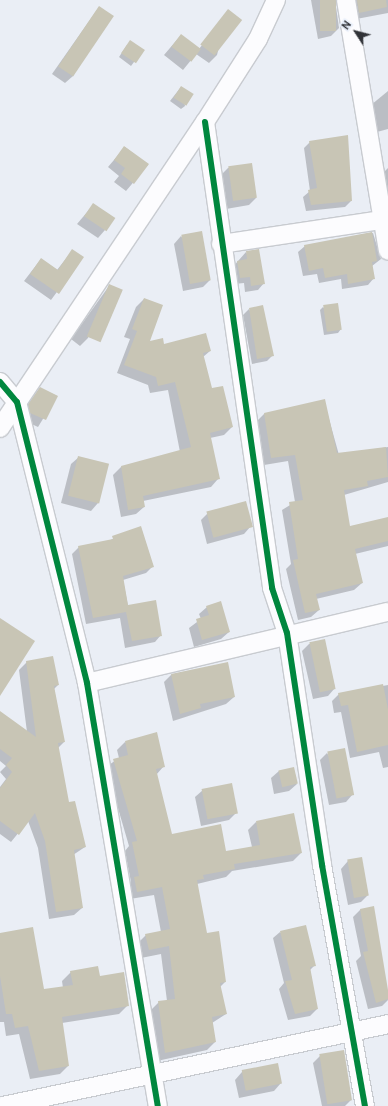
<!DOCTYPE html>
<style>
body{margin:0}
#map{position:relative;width:388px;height:1106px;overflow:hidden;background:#eaeef5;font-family:Cabin,sans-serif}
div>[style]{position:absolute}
.shadow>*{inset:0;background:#0003}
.building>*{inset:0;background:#c8c5b5;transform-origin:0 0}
.roads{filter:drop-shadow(1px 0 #c8cbd0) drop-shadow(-1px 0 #c8cbd0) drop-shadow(0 1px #c8cbd0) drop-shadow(0 -1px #c8cbd0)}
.minor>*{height:18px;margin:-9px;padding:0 9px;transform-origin:9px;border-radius:9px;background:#fcfcfe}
.cycleway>*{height:6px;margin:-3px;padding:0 3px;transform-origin:3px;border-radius:3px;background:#00873e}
span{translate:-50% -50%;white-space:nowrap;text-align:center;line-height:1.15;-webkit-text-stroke:3px #e6edf9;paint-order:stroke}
.north{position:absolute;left:336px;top:12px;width:40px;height:40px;-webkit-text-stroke:3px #e6edf9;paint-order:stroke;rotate:306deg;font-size:11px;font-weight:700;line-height:16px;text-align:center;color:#313338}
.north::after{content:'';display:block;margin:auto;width:14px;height:18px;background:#313338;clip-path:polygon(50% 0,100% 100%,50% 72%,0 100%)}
</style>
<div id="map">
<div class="shadow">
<div style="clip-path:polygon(311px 0,335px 0,339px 28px,331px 36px,318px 39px)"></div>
<div style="clip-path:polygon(343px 0,388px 0,388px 13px,351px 20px)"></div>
<div style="clip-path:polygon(99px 7px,73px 76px,65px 83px,52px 74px)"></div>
<div style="clip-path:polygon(228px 11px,217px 55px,209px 63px,196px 54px,183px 70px,164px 55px,181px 35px,199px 49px)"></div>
<div style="clip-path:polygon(127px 45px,143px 50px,131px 66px,119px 57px)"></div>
<div style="clip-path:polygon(181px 87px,185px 106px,181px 109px,170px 101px)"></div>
<div style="clip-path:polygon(388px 91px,388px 129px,377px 132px,371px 105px)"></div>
<div style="clip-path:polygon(310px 142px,351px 201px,345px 207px,306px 211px,303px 197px,310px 191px,304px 148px)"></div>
<div style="clip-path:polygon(125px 147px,148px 165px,126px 191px,114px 182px,119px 176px,108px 167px)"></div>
<div style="clip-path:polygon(251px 165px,256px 198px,249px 205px,226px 209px,221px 175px,228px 168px)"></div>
<div style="clip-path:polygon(388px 168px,388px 190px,384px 191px,383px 173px)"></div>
<div style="clip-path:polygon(94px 204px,105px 230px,98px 238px,77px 224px)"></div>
<div style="clip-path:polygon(373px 233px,381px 259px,372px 266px,374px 278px,368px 285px,342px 289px,341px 279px,319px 283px,317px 274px,303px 276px,298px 252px,305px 246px)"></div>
<div style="clip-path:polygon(181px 236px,210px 280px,203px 287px,183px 291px,174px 244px)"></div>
<div style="clip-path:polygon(72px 251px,82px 258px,51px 300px,24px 281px,41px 259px,57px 270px)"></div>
<div style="clip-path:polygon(246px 252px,264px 283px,258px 290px,245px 292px,244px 283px,234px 284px,231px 269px)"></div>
<div style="clip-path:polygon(109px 286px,88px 338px,80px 346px,71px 339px)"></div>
<div style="clip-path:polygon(144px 299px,148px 342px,210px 351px,203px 357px,211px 390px,232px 427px,224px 435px,210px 438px,218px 479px,211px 487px,143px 501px,144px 507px,136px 514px,121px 517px,113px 475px,121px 467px,180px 452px,168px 390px,150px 393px,148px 385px,117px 373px,130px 339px,124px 337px,136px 307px)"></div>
<div style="clip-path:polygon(323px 307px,341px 329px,338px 333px,324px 335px,320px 310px)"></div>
<div style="clip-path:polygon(249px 309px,273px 355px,267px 361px,252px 364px,243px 315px)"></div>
<div style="clip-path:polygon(40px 388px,57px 396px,38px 427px,23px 420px,22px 413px)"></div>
<div style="clip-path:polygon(324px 401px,339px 455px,388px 447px,388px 482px,344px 495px,349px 527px,388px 518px,388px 546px,355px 554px,362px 583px,354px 590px,316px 599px,319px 610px,311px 617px,298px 620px,286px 569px,291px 564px,282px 510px,295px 502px,288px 461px,264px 465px,257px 421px,264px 414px)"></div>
<div style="clip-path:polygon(79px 457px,98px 503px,91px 511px,61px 503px,71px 464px)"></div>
<div style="clip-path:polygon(208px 513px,251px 526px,244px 534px,207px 544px,201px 520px)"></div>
<div style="clip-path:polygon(141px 528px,153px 566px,146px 573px,123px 580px,128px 606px,161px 635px,155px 642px,125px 648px,120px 618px,86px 624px,72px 554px,79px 547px,108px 541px)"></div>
<div style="clip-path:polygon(207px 607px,229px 632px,221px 639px,194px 647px,189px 628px,201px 619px,199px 614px)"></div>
<div style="clip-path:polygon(324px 640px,335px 688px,328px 696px,313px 699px,302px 651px,309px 644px)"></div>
<div style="clip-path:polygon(27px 662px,58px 685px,54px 689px,64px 742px,58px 748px,68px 803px,85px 847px,73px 855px,82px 908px,74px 915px,49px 919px,38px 848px,28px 821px,11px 842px,0 834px,0 787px,6px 779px,0 772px,6px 766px,0 761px,0 719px,27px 732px,19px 670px)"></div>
<div style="clip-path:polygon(227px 663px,234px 697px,226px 704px,173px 721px,164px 682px,171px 675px)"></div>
<div style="clip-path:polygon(388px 685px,388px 767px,383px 768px,379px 752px,350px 758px,341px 712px,334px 713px,332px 701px,339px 694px)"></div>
<div style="clip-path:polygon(125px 742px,164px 766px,156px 775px,171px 835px,226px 853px,252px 847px,248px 830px,256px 822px,301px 853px,293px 861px,232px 871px,226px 877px,197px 884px,206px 934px,225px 982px,220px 987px,226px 1014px,212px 1023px,215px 1042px,207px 1050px,157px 1061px,151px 1010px,159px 1002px,167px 1001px,161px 954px,141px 958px,138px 943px,146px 935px,161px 932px,154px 895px,130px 899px,127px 886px,131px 882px,125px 851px,129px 846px,106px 767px,119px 758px,117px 750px)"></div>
<div style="clip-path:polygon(327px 753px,353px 794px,346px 802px,329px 805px,320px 760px)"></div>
<div style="clip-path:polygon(279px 771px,297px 784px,289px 791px,274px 794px,271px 778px)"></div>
<div style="clip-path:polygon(203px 790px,237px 812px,229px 820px,201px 826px,195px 797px)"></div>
<div style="clip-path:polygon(348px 861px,368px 895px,361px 902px,348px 905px,341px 869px)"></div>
<div style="clip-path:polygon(373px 907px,388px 1000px,382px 1006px,368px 1009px,356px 961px,361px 956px,353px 917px,360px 910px)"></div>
<div style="clip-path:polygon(280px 932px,315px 965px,310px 970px,317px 1009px,310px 1016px,288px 1020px,279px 989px,284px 983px,273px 938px)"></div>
<div style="clip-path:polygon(0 934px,43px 990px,63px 988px,62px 981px,71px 972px,99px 977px,128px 1005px,119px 1014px,62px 1023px,68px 1066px,60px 1074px,30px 1079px,19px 1034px,6px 1036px,4px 1022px,0 1022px)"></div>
<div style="clip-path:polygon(320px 1056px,351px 1100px,345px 1106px,322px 1106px,313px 1063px)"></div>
<div style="clip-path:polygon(277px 1065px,281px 1083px,274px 1091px,239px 1098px,235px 1080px,242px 1072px)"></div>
</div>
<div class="building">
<div style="left:320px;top:0;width:16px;height:31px"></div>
<div style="clip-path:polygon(357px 0,386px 0,387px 7px,359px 13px)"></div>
<div style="left:99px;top:6px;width:18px;height:73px;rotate:34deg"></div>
<div style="left:228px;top:9px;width:18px;height:45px;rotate:38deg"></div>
<div style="left:181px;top:34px;width:25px;height:16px;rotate:37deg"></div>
<div style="left:130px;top:40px;width:18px;height:16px;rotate:34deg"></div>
<div style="left:181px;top:86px;width:15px;height:14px;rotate:32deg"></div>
<div style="clip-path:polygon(348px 135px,352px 201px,311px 205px,308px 190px,317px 188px,309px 141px)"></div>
<div style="clip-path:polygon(124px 146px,149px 164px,134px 184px,121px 174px,125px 168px,114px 160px)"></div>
<div style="left:252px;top:163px;width:35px;height:24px;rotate:82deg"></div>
<div style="left:93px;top:203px;width:27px;height:16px;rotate:34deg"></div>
<div style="left:202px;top:231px;width:50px;height:21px;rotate:80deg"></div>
<div style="clip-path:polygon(372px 232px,377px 261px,372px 262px,375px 279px,348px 284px,347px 274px,325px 278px,323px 268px,309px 271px,304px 245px)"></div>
<div style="clip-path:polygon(72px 249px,84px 257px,59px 294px,30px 274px,41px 258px,58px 270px)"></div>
<div style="clip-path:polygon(259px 249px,265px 284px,251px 286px,250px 277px,240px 278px,237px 261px,247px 259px,246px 251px)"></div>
<div style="left:109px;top:284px;width:15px;height:57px;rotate:23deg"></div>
<div style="clip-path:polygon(144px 298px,163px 305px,150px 341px,163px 338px,164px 344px,206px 333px,211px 351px,203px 353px,212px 388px,223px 386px,233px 427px,210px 433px,220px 479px,143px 496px,145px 507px,128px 510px,121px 466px,191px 447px,175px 382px,158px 386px,156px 377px,124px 365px,137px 331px,132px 329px)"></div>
<div style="left:338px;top:303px;width:27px;height:15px;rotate:82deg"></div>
<div style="clip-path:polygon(263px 305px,274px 356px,257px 359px,249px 308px)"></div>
<div style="clip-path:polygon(40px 387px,58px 396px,46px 420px,30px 413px,28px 404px)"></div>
<div style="clip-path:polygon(325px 399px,337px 453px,386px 447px,388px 477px,367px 481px,368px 486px,344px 490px,350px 526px,388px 517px,388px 541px,355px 549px,363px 583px,316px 594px,320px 610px,305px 613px,293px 560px,298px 559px,289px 502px,303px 500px,295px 455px,271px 458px,264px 413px)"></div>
<div style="left:78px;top:456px;width:32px;height:41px;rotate:14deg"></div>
<div style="left:246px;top:501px;width:27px;height:41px;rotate:75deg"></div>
<div style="clip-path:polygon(141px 526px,154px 567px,123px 576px,128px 605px,156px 600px,162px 636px,132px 641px,126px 612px,93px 618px,78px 546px,113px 539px,112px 536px)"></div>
<div style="clip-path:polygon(221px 601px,230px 632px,202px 640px,196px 619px,209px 615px,206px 606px)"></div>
<div style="clip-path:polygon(0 618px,35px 641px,0 696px)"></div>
<div style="left:325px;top:639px;width:51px;height:16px;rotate:78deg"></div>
<div style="clip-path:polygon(53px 656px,59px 685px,54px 686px,65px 742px,58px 743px,69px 802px,75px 801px,86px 847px,74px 850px,83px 908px,56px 912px,45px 841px,35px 813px,19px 835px,0 821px,0 788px,12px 772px,6px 765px,12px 758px,0 749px,0 711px,36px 737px,26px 661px)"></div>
<div style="clip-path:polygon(228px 662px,235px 697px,200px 704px,201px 708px,180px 714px,171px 674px)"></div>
<div style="clip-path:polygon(383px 684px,388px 709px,388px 745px,357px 752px,348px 705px,341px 706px,338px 693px)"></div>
<div style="clip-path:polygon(157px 732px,165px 767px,156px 769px,172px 834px,221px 824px,226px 851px,260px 845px,256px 821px,294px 813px,302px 853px,234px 864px,235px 869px,203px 875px,204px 879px,197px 880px,207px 933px,219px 931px,226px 982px,220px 983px,227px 1014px,212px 1017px,216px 1042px,165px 1053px,158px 1001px,175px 999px,169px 946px,149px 950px,145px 934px,170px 929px,162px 887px,137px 892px,134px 877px,139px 876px,132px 842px,137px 841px,113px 759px,128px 755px,125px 741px)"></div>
<div style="left:345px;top:748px;width:48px;height:18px;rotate:79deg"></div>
<div style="left:294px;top:767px;width:17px;height:16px;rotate:77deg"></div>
<div style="left:232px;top:783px;width:31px;height:31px;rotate:79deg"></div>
<div style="left:362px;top:857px;width:39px;height:15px;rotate:80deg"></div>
<div style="clip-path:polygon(374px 906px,388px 990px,388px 999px,376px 1003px,363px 952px,368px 951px,360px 909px)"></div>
<div style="clip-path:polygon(306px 925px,316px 966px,310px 967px,318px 1009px,295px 1014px,285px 981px,292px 980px,280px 931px)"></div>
<div style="clip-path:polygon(33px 927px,44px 989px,73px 985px,70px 971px,98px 966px,100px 976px,124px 972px,129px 1006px,62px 1017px,69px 1066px,39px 1071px,28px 1026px,15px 1028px,12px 1014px,6px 1014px,0 976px,0 933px)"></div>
<div style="left:344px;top:1050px;width:51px;height:25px;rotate:81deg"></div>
<div style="left:278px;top:1063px;width:21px;height:37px;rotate:79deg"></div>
</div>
<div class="roads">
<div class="minor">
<div style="left:346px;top:0;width:254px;rotate:80.5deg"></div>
<div style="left:205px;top:122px;width:471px;rotate:81.8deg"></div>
<div style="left:272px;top:588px;width:47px;rotate:71.6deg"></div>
<div style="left:287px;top:633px;width:235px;rotate:81.4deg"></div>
<div style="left:322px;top:865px;width:245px;rotate:79.9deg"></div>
<div style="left:221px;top:244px;width:169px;rotate:-8.5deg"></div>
<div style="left:0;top:382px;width:26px;rotate:50deg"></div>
<div style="left:17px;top:402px;width:290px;rotate:76deg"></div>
<div style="left:87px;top:683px;width:429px;rotate:80.5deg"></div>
<div style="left:0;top:428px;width:368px;rotate:-56.2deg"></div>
<div style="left:205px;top:122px;width:98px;rotate:-57.4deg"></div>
<div style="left:258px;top:39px;width:43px;rotate:-65.2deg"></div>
<div style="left:87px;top:683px;width:309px;rotate:-13.3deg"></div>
<div style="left:3px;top:1106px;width:394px;rotate:-12deg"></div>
</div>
</div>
<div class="cycleway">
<div style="left:205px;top:122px;width:471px;rotate:81.8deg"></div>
<div style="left:272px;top:588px;width:47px;rotate:71.6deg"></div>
<div style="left:287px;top:633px;width:235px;rotate:81.4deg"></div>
<div style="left:322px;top:865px;width:245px;rotate:79.9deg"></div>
<div style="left:0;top:382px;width:26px;rotate:50deg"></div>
<div style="left:17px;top:402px;width:290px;rotate:76deg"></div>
<div style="left:87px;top:683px;width:429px;rotate:80.5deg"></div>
</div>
<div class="north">N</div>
</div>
